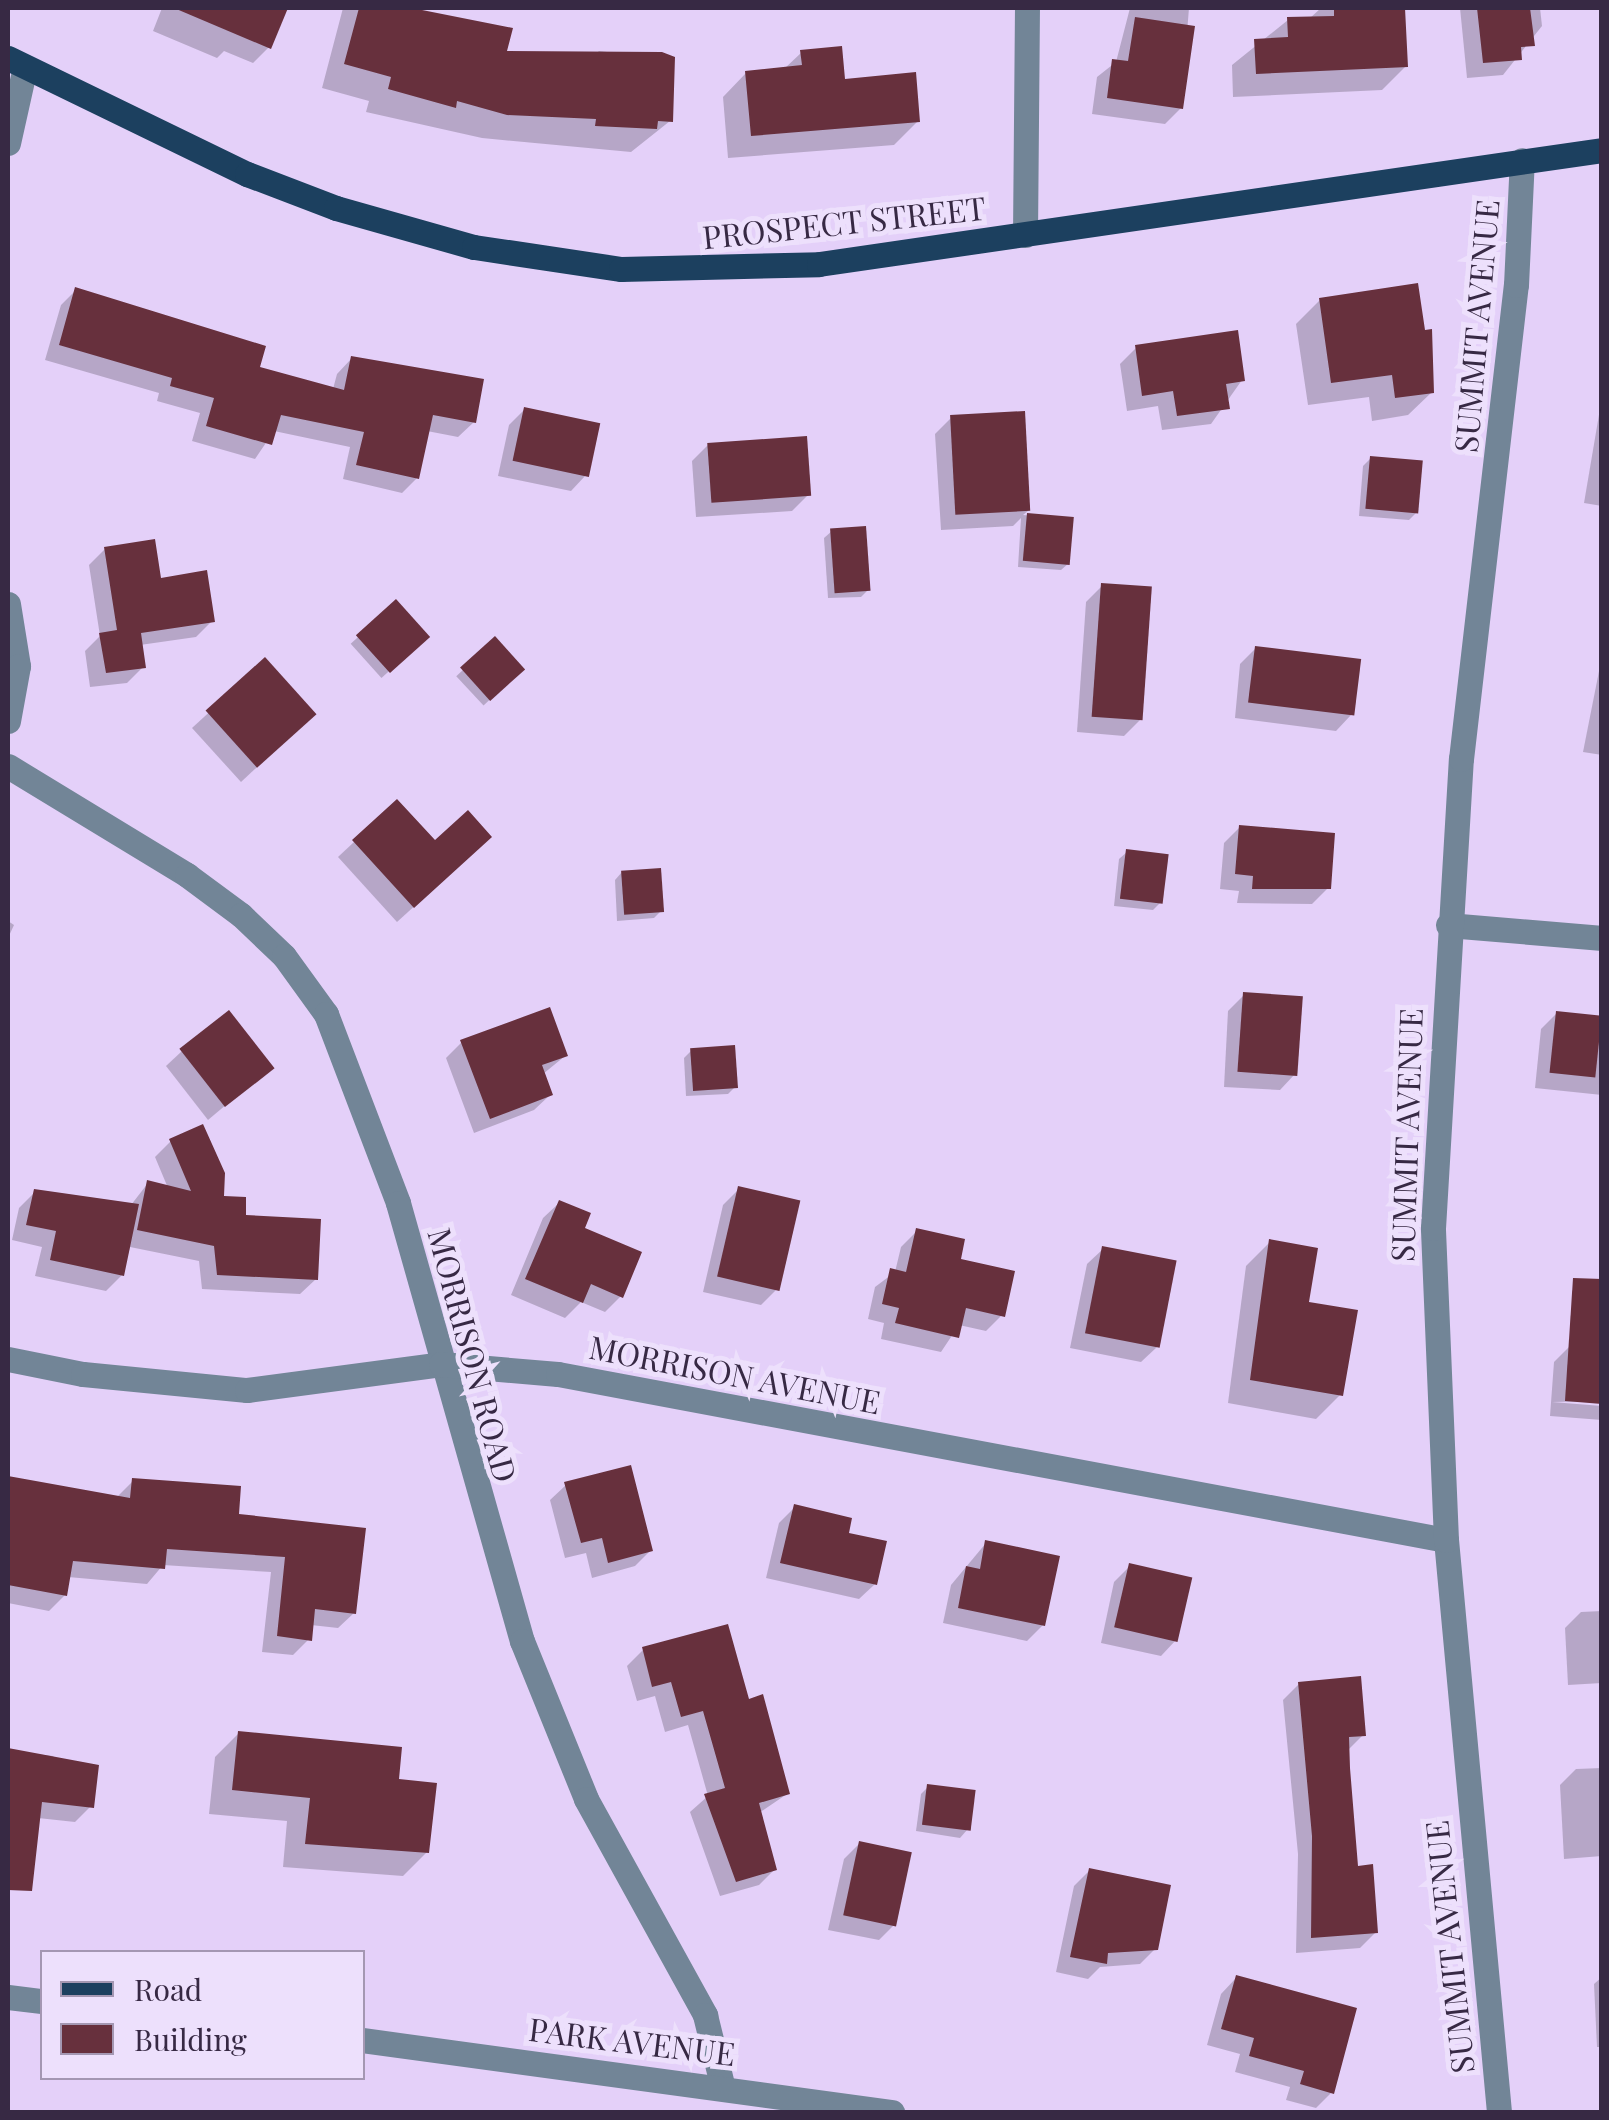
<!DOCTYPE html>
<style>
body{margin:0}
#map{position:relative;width:1609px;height:2120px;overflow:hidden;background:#e4d0f9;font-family:"Playfair Display",serif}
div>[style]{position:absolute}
.shadow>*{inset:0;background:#0003;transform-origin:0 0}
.building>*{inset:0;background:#67303d;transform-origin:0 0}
.minor>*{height:25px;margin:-12.5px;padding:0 12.5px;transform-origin:12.5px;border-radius:12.5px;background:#728597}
.major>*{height:25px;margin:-12.5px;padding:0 12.5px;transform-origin:12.5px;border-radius:12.5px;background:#1c405f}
span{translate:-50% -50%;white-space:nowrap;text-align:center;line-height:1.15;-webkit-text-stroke:10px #ede0fc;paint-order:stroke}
.street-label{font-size:32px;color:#372944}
.frame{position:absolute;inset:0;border:10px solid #372944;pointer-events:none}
.legend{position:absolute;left:40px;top:1950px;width:325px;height:130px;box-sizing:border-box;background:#ede0fc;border:2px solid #a497b2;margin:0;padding:12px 18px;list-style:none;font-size:30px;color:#372944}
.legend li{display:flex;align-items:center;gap:20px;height:50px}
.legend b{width:50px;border:2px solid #a497b2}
</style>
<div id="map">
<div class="shadow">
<div style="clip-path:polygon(162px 8px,285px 8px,269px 47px,253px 63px,224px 51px,217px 58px,153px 31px)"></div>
<div style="clip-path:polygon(343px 8px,408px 8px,510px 30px,504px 53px,592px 57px,599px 51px,672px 60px,670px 121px,631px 152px,482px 138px,366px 112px,369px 101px,322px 88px)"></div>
<div style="clip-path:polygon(1130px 8px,1189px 8px,1181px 108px,1165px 124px,1092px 114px,1097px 77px,1116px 62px)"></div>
<div style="clip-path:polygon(1321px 8px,1403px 8px,1406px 66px,1382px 90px,1233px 97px,1232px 65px,1288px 20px,1309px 19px)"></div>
<div style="clip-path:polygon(1460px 8px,1540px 8px,1542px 26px,1503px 75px,1467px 78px)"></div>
<div style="clip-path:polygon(802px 52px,843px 81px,918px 121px,894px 145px,728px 158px,723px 97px,746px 73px,784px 69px)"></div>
<div style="clip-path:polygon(76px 290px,257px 368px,333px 389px,337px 374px,352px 358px,474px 422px,458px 437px,427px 431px,417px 478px,402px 493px,343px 479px,350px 447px,274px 431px,255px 459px,192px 441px,200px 413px,157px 401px,159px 393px,45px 360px,61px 305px)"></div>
<div style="clip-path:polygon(1320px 300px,1432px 392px,1408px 415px,1372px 421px,1369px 397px,1308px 405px,1296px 324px)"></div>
<div style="clip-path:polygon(1136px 348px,1242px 380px,1211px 424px,1162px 430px,1158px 406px,1127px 411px,1120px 364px)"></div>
<div style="clip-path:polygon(1602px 397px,1602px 506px,1584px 503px)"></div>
<div style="clip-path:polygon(524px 410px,586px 475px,571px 491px,498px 476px,509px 425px)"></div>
<div style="clip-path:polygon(951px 418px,1029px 510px,1023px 515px,1072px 519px,1069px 563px,1061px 570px,1018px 567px,1021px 518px,1013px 526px,941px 530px,935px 434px)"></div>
<div style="clip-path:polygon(708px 445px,808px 495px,792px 511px,696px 517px,692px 461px)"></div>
<div style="clip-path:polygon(1371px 458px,1416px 513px,1409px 520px,1359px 516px,1363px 466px)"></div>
<div style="clip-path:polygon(832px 531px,868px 590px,861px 597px,828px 598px,824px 538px)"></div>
<div style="clip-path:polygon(105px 549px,212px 621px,196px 637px,140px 645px,143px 667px,127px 683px,90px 687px,85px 651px,100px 636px,89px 565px)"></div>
<div style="clip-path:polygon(1102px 586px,1140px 720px,1124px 736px,1077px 732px,1086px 602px)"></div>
<div style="left:396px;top:603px;width:46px;height:61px;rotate:48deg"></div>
<div style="left:495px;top:640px;width:40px;height:53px;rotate:47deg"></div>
<div style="clip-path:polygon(1256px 648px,1351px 715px,1336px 731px,1235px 718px,1240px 664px)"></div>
<div style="clip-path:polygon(1602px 656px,1602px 755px,1583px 752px)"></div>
<div style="clip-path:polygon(265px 661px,298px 729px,241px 782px,192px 728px)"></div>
<div style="clip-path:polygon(1240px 827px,1328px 888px,1312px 904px,1237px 903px,1239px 891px,1220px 889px,1224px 843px)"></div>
<div style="clip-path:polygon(354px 842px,435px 844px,473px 853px,397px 922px,338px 857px)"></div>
<div style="clip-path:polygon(1127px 852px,1160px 903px,1153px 910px,1114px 906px,1119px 859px)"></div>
<div style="clip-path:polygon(622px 872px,661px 911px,654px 918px,617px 921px,615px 880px)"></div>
<div style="clip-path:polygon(8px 921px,14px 925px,8px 938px)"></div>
<div style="clip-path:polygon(1244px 995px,1295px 1074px,1280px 1090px,1224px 1087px,1228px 1011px)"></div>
<div style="clip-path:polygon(1557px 1013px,1602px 1018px,1602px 1095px,1535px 1088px,1541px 1029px)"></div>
<div style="clip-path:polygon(462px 1042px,565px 1056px,543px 1074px,550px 1095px,534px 1110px,474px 1133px,446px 1058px)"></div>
<div style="clip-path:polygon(182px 1051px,271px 1067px,208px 1120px,166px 1066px)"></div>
<div style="clip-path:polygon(691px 1051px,735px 1087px,728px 1094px,686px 1096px,684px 1058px)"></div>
<div style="clip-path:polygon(171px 1141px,221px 1198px,316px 1279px,300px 1294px,202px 1289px,199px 1261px,130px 1247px,122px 1275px,106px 1291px,35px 1276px,42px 1247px,12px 1240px,19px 1208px,35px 1192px,131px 1205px,148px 1183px,168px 1188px,155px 1157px)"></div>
<div style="clip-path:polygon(739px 1189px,777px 1289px,761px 1305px,703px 1292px,723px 1205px)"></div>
<div style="clip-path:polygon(559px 1203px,621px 1296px,605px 1312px,581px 1302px,565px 1318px,511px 1295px,543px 1218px)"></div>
<div style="clip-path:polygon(917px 1231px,958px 1261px,1002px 1315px,986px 1331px,959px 1325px,941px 1352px,881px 1339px,884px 1323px,868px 1319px,875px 1287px,895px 1272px,901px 1247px)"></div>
<div style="clip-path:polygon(1270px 1242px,1306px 1304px,1340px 1395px,1316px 1419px,1228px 1403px,1246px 1266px)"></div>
<div style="clip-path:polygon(1103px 1249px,1157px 1347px,1141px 1362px,1070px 1348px,1087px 1264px)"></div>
<div style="clip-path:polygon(1570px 1346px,1602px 1401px,1552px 1402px,1602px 1406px,1602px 1420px,1550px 1416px,1554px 1362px)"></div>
<div style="clip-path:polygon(11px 1479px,116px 1498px,133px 1481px,236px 1516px,354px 1613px,338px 1628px,311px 1625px,309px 1639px,293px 1655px,262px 1652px,271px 1572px,163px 1565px,147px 1584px,68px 1577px,65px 1595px,49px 1611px,8px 1603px)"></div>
<div style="clip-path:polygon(566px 1485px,651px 1550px,635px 1566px,592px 1578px,586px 1553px,565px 1558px,550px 1500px)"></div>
<div style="clip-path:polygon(795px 1507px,846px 1535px,875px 1584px,859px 1599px,766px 1578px,779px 1523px)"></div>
<div style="clip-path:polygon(986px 1543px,1043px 1625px,1027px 1641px,943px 1623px,951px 1585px)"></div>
<div style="clip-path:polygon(1130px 1566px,1176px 1640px,1161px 1656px,1101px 1643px,1114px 1582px)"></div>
<div style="clip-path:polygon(1602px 1611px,1602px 1683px,1568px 1685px,1565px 1628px,1581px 1612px)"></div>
<div style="clip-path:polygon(643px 1650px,748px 1702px,787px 1794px,759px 1813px,775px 1869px,759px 1885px,720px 1896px,690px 1812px,708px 1796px,688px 1725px,665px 1732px,655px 1696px,637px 1701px,627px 1666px)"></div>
<div style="clip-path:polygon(1299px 1684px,1363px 1735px,1347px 1751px,1356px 1869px,1376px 1932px,1360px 1948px,1296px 1953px,1298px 1854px,1283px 1700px)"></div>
<div style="clip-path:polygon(239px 1733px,397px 1781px,427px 1852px,403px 1876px,283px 1867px,287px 1821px,209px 1814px,215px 1757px)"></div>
<div style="clip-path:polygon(8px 1751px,53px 1756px,91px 1806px,75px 1822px,38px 1818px,19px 1857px,8px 1856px)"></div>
<div style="clip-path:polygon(1602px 1768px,1602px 1856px,1564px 1859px,1560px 1785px,1576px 1769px)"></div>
<div style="clip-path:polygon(928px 1787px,967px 1830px,960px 1838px,916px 1831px,921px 1794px)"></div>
<div style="clip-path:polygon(860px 1843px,895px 1924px,879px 1940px,828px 1930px,844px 1859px)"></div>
<div style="clip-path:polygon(1090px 1870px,1156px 1948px,1140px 1964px,1100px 1967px,1088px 1979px,1056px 1972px,1074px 1886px)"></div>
<div style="clip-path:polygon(1602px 1977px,1602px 2047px,1597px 2047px,1594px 1984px)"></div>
<div style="clip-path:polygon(1236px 1978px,1332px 2092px,1316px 2108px,1286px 2100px,1290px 2087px,1235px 2072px,1240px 2054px,1207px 2045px,1221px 1994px)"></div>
</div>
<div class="building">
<div style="clip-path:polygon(174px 8px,288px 8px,271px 49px)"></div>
<div style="clip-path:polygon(359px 8px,412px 8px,513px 28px,507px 51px,662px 52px,675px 57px,673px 122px,658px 121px,657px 129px,595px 126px,596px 119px,507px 115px,457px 101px,456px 108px,388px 89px,391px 77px,344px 64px)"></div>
<div style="clip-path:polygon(1334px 8px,1405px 8px,1408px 67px,1256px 74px,1254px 39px,1288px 37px,1287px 17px,1334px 16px)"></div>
<div style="clip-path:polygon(1477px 8px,1530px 8px,1535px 46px,1521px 47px,1522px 60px,1483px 63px)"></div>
<div style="clip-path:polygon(1135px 17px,1195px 26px,1183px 109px,1107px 98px,1112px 59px,1128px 61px)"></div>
<div style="clip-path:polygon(842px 46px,845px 79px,916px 72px,920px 122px,751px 136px,745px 71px,802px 65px,800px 50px)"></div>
<div style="clip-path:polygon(1418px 283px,1425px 330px,1432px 329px,1434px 393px,1395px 398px,1392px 375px,1331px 383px,1319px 298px)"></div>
<div style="clip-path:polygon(75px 287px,266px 346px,260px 367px,344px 390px,351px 356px,484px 379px,476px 423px,433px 415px,419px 479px,356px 465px,364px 432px,281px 415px,272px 445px,206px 426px,214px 398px,170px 386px,172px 378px,59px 345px)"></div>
<div style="clip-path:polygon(1238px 330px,1245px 381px,1226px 384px,1230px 409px,1177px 416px,1173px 391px,1142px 396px,1135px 345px)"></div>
<div style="left:524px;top:407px;width:78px;height:55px;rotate:12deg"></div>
<div style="left:1025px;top:411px;width:100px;height:75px;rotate:87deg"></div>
<div style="left:807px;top:436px;width:60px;height:100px;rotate:86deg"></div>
<div style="left:1370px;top:456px;width:53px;height:53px;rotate:5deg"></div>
<div style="left:1027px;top:513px;width:47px;height:48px;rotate:5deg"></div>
<div style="left:866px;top:526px;width:65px;height:36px;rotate:86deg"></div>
<div style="clip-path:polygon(155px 539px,161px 578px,207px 570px,215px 622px,141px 633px,146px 668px,106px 673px,99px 633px,117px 630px,104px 547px)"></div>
<div style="left:1101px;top:583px;width:51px;height:134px;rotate:4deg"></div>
<div style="left:396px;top:599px;width:51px;height:54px;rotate:48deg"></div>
<div style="left:495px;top:636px;width:45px;height:47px;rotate:48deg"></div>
<div style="left:1255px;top:646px;width:107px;height:57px;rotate:7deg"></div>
<div style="left:265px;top:657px;width:77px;height:80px;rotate:48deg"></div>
<div style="clip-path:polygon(397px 799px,435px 840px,468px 810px,492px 837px,414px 908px,352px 840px)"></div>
<div style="clip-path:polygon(1239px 825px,1335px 833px,1331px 889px,1252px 889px,1253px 876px,1235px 874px)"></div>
<div style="left:1126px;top:849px;width:43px;height:50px;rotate:7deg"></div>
<div style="left:661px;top:868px;width:44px;height:40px;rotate:86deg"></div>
<div style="left:1243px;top:992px;width:60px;height:80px;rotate:4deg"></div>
<div style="clip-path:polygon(550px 1007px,568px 1056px,542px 1065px,553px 1095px,490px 1119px,460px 1040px)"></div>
<div style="left:229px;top:1010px;width:74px;height:63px;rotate:52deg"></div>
<div style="left:1556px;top:1011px;width:46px;height:62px;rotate:6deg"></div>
<div style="left:735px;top:1045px;width:43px;height:45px;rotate:86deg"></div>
<div style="clip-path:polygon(203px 1124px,225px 1173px,224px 1196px,246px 1197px,246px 1215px,321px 1219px,318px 1280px,217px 1275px,214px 1246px,137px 1230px,147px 1180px,191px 1191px,169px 1139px)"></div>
<div style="left:738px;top:1186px;width:64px;height:93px;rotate:13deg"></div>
<div style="clip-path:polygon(34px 1189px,139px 1204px,124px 1276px,50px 1260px,56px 1231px,26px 1225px)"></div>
<div style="clip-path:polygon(559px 1200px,591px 1213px,585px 1228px,642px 1252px,623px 1298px,591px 1284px,583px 1303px,525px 1279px)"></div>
<div style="clip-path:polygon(916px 1228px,965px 1239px,961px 1259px,1015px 1271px,1005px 1317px,966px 1308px,959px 1338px,895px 1323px,899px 1308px,882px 1304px,890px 1268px,906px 1272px)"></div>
<div style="clip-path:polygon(1269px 1239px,1318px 1248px,1309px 1302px,1358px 1310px,1343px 1396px,1250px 1380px)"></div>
<div style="left:1102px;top:1246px;width:76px;height:89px;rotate:11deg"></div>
<div style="clip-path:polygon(1573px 1278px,1602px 1279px,1602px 1404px,1565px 1401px)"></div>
<div style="clip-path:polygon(631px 1465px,653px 1551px,608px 1563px,602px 1538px,581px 1543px,564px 1482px)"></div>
<div style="clip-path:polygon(8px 1476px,130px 1498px,132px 1478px,241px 1486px,239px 1514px,366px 1528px,356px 1614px,315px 1609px,312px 1641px,277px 1636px,285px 1557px,167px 1549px,165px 1569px,73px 1561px,67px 1596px,8px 1585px)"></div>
<div style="clip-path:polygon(794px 1504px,852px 1518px,849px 1533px,887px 1541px,877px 1585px,780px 1563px)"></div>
<div style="clip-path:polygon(985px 1540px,1060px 1556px,1045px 1626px,958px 1608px,966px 1566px,980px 1569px)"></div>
<div style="left:1129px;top:1563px;width:65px;height:66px;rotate:13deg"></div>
<div style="clip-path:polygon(728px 1624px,749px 1699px,763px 1694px,790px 1794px,759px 1803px,777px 1870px,736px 1882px,704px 1794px,725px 1788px,703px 1711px,681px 1717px,671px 1682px,652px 1687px,642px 1647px)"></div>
<div style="clip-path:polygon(1361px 1676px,1366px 1736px,1349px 1737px,1350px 1768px,1358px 1866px,1373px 1864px,1378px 1933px,1311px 1938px,1312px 1836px,1298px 1682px)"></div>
<div style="clip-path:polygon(238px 1731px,402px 1747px,399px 1779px,437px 1783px,429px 1853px,305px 1844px,310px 1798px,232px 1790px)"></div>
<div style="clip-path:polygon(8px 1748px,99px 1765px,94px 1808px,42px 1802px,32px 1891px,8px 1890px)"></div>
<div style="left:927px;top:1784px;width:49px;height:41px;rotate:7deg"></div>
<div style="left:859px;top:1841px;width:54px;height:76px;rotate:12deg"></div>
<div style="clip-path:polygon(1089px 1868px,1171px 1885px,1158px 1950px,1108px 1953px,1107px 1964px,1070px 1957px)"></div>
<div style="clip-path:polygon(1236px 1975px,1357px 2008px,1334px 2094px,1300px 2084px,1304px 2071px,1249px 2056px,1254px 2038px,1221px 2029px)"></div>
</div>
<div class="minor">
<div style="left:8px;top:143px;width:78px;rotate:-77.4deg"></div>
<div style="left:1025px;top:235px;width:227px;rotate:-89.5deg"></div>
<div style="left:8px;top:604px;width:63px;rotate:80.8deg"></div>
<div style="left:18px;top:666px;width:56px;rotate:100.3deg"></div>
<div style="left:8px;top:766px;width:210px;rotate:31.3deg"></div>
<div style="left:187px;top:875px;width:67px;rotate:36.5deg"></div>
<div style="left:241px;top:915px;width:59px;rotate:43.6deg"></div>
<div style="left:284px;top:956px;width:72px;rotate:54.1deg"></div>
<div style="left:326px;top:1014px;width:202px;rotate:69.1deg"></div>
<div style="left:398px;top:1203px;width:455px;rotate:74.2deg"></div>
<div style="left:522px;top:1641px;width:170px;rotate:67.9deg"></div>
<div style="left:586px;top:1799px;width:247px;rotate:61.1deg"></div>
<div style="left:705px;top:2015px;width:71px;rotate:76.2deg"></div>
<div style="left:1448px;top:925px;width:155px;rotate:4.8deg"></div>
<div style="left:8px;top:1359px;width:76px;rotate:11.3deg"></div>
<div style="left:83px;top:1374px;width:165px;rotate:5.6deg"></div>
<div style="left:247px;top:1390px;width:196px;rotate:-7.6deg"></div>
<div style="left:441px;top:1364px;width:117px;rotate:4.9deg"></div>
<div style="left:558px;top:1374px;width:903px;rotate:10.59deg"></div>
<div style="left:8px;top:1997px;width:34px;rotate:7deg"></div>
<div style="left:362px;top:2040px;width:535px;rotate:7.74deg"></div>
<div style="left:1499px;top:2112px;width:574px;rotate:-95.29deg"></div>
<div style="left:1446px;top:1540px;width:312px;rotate:-92.4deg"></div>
<div style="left:1433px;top:1228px;width:470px;rotate:-86.6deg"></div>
<div style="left:1461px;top:759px;width:477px;rotate:-83.4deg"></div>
<div style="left:1516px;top:285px;width:125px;rotate:-87.3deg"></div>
</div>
<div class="major">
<div style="left:8px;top:58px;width:266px;rotate:25.9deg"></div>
<div style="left:247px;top:174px;width:95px;rotate:20.9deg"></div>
<div style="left:336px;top:208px;width:143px;rotate:15.8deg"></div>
<div style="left:474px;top:247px;width:149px;rotate:8.5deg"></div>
<div style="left:621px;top:269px;width:198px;rotate:-1.4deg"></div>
<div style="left:819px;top:264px;width:791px;rotate:-8.28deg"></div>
</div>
<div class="street-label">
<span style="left:844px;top:222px;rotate:-6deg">PROSPECT STREET</span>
<span style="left:1476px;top:326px;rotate:-85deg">SUMMIT AVENUE</span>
<span style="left:1406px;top:1135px;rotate:-88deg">SUMMIT AVENUE</span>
<span style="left:473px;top:1355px;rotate:75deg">MORRISON ROAD</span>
<span style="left:735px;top:1374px;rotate:11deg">MORRISON AVENUE</span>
<span style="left:1449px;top:1947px;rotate:-96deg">SUMMIT AVENUE</span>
<span style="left:632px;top:2041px;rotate:7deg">PARK AVENUE</span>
</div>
<div class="frame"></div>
<ul class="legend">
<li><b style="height:12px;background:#1c405f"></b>Road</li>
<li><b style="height:28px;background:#67303d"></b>Building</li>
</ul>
</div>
